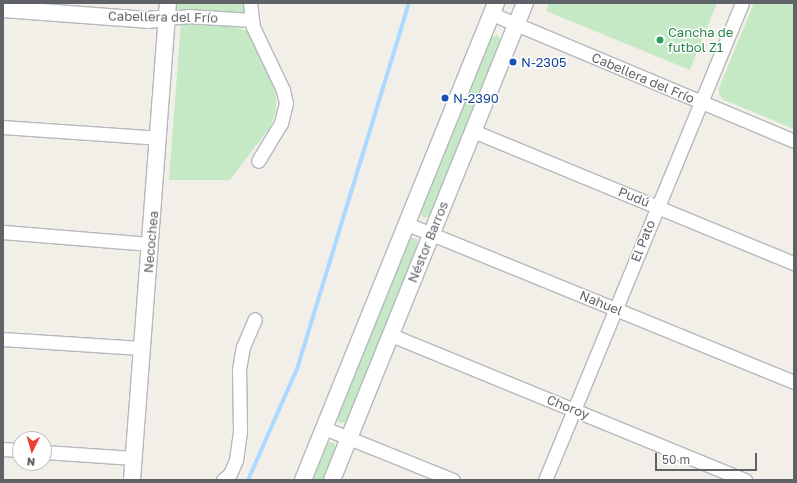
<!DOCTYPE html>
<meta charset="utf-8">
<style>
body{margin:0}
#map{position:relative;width:797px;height:483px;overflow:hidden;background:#f1efe8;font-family:"Golos Text",sans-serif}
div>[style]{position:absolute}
.green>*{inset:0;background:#c5e8c5}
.stream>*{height:4px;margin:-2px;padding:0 2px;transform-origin:2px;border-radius:2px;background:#aadaff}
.roads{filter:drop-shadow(1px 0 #b5b8bc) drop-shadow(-1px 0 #b5b8bc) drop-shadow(0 1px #b5b8bc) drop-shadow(0 -1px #b5b8bc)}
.minor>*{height:13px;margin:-6.5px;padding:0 6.5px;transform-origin:6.5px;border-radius:6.5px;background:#fff}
.tertiary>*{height:16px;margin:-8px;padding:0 8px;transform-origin:8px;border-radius:8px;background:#fff}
.dots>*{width:11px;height:11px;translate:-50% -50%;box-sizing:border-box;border:2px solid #fff;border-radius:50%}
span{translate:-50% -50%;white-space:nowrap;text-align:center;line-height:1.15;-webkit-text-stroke:3px #fff;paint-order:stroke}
.street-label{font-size:13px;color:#5f6368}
.leisure-label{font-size:13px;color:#27864d}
.left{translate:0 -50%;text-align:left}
.transit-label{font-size:13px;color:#164399}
.frame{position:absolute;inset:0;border:4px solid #5f6368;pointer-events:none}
.north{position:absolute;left:12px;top:431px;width:40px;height:40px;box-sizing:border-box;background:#fff;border:1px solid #bfc1c3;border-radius:50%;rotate:185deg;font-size:11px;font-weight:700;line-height:16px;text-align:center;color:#5f6368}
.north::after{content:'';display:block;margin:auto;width:14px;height:18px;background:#ea4335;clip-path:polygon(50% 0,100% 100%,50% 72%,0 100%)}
.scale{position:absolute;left:655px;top:453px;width:102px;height:18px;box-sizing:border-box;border:2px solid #5f6368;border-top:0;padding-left:5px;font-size:12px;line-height:14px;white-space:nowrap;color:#5f6368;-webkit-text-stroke:3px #fff;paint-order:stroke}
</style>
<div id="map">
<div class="green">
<div style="clip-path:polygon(176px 3px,247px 3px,246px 14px,176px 9px)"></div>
<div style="clip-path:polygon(549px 3px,717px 3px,690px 70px,546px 11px)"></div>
<div style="clip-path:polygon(754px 3px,794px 3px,794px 129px,724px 100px,719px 95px,719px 88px)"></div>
<div style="clip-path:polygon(181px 22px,227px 25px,247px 31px,256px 46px,276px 94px,276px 111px,270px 127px,230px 180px,169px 180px)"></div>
<div style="clip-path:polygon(498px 35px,501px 42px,430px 216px,423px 218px,421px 212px,491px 38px)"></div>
<div style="clip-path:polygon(411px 238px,417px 239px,418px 245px,346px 422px,339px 423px,337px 418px)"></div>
<div style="clip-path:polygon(329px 442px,334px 443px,336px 447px,323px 480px,312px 480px)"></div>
</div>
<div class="stream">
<div style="left:248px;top:480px;width:121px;rotate:-66.2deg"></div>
<div style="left:297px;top:369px;width:383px;rotate:-73deg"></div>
</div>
<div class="roads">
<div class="minor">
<div style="left:250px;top:3px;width:24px;rotate:83deg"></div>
<div style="left:253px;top:27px;width:70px;rotate:64.5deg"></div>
<div style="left:283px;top:90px;width:13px;rotate:77deg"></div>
<div style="left:286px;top:103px;width:21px;rotate:104deg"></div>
<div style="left:281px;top:123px;width:44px;rotate:121.2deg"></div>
<div style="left:492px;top:14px;width:328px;rotate:22.8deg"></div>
<div style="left:167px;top:18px;width:21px;rotate:-5deg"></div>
<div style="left:188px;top:16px;width:63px;rotate:3.6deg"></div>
<div style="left:3px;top:127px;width:156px;rotate:4deg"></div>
<div style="left:473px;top:131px;width:347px;rotate:22.4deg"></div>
<div style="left:407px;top:224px;width:418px;rotate:22.2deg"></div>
<div style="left:3px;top:232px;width:147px;rotate:4.7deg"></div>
<div style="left:391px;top:335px;width:383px;rotate:22.3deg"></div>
<div style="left:3px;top:339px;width:139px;rotate:3.7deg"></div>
<div style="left:324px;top:428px;width:139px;rotate:22deg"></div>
<div style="left:3px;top:449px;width:17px;rotate:3deg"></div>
<div style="left:44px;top:452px;width:90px;rotate:3.8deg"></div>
<div style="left:223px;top:480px;width:9px;rotate:-41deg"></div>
<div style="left:230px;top:474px;width:15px;rotate:-67deg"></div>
<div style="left:236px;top:460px;width:30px;rotate:-82deg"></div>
<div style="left:240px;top:430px;width:61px;rotate:-90.9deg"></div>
<div style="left:239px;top:369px;width:22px;rotate:-80deg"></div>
<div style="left:243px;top:347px;width:30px;rotate:-67deg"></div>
<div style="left:545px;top:480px;width:516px;rotate:-67.56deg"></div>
</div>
<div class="tertiary">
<div style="left:3px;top:9px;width:145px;rotate:4.3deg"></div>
<div style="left:148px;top:20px;width:19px;rotate:-6deg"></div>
<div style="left:132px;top:480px;width:478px;rotate:-85.7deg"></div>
<div style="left:303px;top:480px;width:515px;rotate:-67.97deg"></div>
<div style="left:332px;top:480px;width:515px;rotate:-67.97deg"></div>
</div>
</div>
<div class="dots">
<div style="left:660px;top:40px;background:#2e9e5b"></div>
<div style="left:513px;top:62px;background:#1a4fb4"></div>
<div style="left:445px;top:98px;background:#1a4fb4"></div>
</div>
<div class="street-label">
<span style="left:163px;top:17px;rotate:1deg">Cabellera del Frío</span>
<span style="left:643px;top:78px;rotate:23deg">Cabellera del Frío</span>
<span style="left:634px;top:197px;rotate:22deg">Pudú</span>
<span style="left:643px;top:241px;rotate:-68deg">El Pato</span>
<span style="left:151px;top:242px;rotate:-85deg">Necochea</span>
<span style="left:428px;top:242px;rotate:-68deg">Néstor Barros</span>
<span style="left:601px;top:303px;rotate:22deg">Nahuel</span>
<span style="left:568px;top:407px;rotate:22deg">Choroy</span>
</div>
<div class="leisure-label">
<span class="left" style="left:668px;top:40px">Cancha de<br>futbol Z1</span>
</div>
<div class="transit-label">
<span class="left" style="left:521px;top:62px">N-2305</span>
<span class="left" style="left:453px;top:98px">N-2390</span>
</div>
<div class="frame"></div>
<div class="north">N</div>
<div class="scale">50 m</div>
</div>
